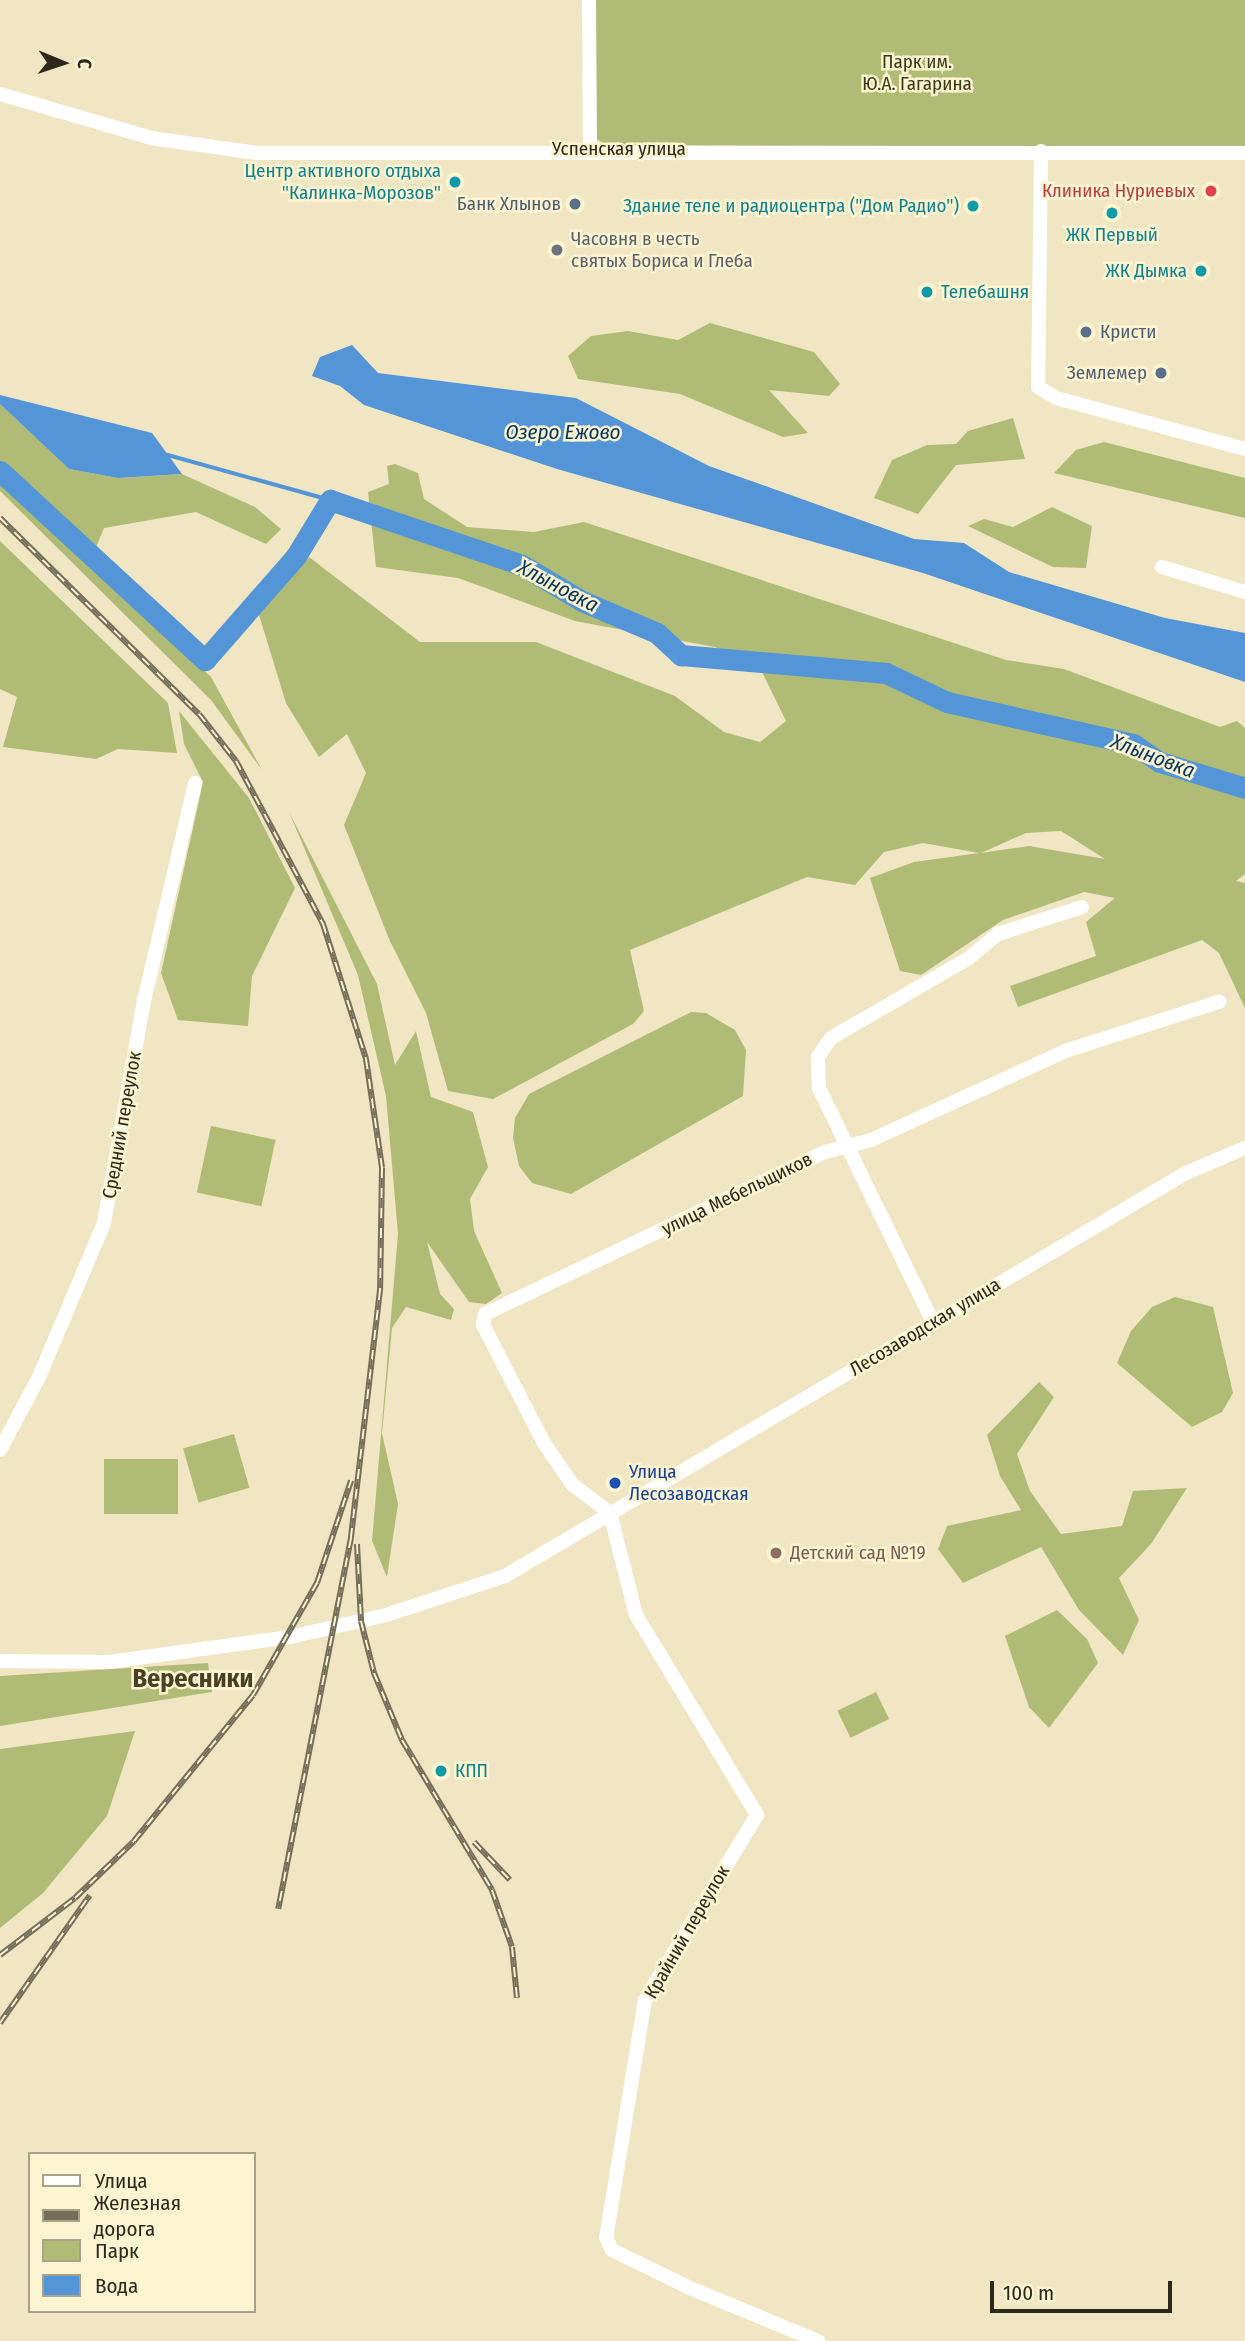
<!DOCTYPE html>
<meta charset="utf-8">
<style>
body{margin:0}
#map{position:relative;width:1245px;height:2341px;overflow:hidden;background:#f0e6c4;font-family:"Fira Sans Condensed",sans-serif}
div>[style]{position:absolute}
.green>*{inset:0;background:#b0bb76;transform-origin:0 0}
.water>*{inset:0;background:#5395d6}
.stream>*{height:3.5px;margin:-1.75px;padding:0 1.75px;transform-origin:1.75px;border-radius:1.75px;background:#5395d6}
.river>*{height:21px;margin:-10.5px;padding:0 10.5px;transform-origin:10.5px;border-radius:10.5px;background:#5395d6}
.street>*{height:14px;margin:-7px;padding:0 7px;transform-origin:7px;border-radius:7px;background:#fff}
.rail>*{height:6px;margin-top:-3px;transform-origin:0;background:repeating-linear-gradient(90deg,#fdf4d1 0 10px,#746e59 0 20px);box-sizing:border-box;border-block:2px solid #746e59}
.dots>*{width:19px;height:19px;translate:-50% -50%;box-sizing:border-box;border:4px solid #fdf4d1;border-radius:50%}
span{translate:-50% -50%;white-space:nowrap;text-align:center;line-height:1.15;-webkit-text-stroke:5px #fdf4d1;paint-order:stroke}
.park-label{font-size:19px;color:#373c15}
.street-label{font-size:19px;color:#2c281b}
.culture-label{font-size:19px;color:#0d838f}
.right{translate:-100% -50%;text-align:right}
.left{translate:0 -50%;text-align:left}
.health-label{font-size:19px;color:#be3a42}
.service-label{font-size:19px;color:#4e5e75}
.worship-label{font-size:19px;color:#5b616d}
.transit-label{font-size:19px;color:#164399}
.education-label{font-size:19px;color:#785e54}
.water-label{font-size:21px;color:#02365f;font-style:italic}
.district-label{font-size:26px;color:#4a4124;font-weight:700}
.legend{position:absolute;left:28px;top:2152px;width:228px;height:161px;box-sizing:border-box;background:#fdf4d1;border:2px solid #a9a288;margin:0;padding:9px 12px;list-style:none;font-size:21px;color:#2c281b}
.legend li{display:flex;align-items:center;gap:14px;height:35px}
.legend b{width:35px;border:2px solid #a9a288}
.north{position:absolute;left:28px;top:28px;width:70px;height:70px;-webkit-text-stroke:5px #fdf4d1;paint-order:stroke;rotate:92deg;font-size:19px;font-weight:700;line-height:28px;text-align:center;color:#2c281b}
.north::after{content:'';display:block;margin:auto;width:24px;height:32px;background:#2c281b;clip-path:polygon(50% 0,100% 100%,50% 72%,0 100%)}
.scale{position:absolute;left:990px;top:2281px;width:182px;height:32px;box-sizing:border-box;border:4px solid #2c281b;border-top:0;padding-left:9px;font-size:21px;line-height:24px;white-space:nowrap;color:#2c281b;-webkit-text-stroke:5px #fdf4d1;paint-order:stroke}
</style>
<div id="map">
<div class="green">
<div style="clip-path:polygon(589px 0,1245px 0,1245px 147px,606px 145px,595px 138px)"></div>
<div style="clip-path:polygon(710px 323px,814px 352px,840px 384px,829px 396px,769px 390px,808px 433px,783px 437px,680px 394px,578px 379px,568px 356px,591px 336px,628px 331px,678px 340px)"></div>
<div style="clip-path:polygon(0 404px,69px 469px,118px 478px,182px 474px,255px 507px,281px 529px,266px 544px,196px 512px,104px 528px,94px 552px,0 465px)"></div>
<div style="clip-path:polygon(1013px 418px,1025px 459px,956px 465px,918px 514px,874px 498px,892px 460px,927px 445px,956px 444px,968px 431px)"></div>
<div style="clip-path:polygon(1104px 442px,1245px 478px,1245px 518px,1054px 473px,1076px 450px)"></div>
<div style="clip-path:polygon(evenodd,395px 464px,418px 473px,424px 499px,467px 527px,534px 532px,584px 522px,1006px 660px,1064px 669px,1220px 727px,1237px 721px,1245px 728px,1245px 874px,1236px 881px,1245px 883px,1245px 1008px,1219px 953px,1202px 940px,1018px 1007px,1010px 986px,1096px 956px,1086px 922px,1115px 898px,1084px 892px,1003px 920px,921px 975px,900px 971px,870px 878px,914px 862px,979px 853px,923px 843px,884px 852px,855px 885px,807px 877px,630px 950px,644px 1011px,633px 1024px,493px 1099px,448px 1091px,426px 1013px,389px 939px,344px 825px,366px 773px,347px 734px,319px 757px,286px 703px,259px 615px,309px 557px,420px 642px,536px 642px,675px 696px,724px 732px,760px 742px,786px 721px,760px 668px,715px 647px,575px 621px,458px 578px,376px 567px,368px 492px,389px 484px,387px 466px,395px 464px,1061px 831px,1105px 859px,1029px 846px,981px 853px,1026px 833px,1061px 831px)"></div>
<div style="clip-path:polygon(0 479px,211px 677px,262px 770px,211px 700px,0 491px)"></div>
<div style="clip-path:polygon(1052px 507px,1092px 526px,1086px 568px,1053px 567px,968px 526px,984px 519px,1013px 527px)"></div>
<div style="clip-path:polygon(0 541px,168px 703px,177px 753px,118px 749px,96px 759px,3px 747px,17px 697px,0 689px)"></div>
<div style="clip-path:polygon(179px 711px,249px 798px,295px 888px,252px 976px,248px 1026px,178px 1020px,161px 973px,203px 782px,184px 744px)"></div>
<div style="clip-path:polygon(289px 812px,377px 984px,395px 1065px,416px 1031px,431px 1097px,473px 1112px,488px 1167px,470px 1199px,474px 1231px,502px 1293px,486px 1304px,469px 1302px,427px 1242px,440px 1294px,454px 1309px,451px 1320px,406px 1307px,392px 1328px,382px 1433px,398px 1504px,387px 1577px,372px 1541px,398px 1234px,386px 1096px,358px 975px)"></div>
<div style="clip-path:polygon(691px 1012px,706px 1013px,735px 1030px,746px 1050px,743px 1096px,571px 1194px,532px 1183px,519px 1166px,513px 1138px,515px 1118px,529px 1094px)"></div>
<div style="left:211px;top:1126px;width:66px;height:68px;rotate:12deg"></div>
<div style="clip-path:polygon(1175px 1297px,1213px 1307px,1233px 1393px,1222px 1412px,1192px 1427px,1117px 1363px,1131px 1331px,1152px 1307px)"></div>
<div style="clip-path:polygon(1039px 1382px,1054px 1397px,1017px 1454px,1030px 1491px,1061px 1534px,1122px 1526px,1133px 1491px,1187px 1488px,1151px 1544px,1119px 1578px,1139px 1620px,1123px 1655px,1079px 1610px,1041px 1547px,963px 1583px,938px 1549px,947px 1526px,1021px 1510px,1000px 1476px,987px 1435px)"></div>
<div style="left:234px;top:1434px;width:56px;height:53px;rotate:74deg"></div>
<div style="left:104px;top:1459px;width:74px;height:55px"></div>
<div style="clip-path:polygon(1057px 1610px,1087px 1639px,1098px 1663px,1049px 1728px,1029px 1707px,1005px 1636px)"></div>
<div style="clip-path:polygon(208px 1663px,212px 1692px,0 1726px,0 1676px)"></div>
<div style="left:876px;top:1692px;width:30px;height:43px;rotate:64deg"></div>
<div style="clip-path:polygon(135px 1731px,107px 1816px,43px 1893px,0 1928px,0 1749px)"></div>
</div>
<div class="water">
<div style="clip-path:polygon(352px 345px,378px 373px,576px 398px,709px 466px,914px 539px,964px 543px,1009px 572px,1165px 618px,1245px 633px,1245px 682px,923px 573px,557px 469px,364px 405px,340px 386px,312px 376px,320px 357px)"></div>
<div style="clip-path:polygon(0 395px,152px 433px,182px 474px,118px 478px,69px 469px,0 404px)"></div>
</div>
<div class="stream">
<div style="left:168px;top:455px;width:168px;rotate:15.5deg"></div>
</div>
<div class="river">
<div style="left:0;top:471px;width:279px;rotate:42.7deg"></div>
<div style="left:205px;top:660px;width:138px;rotate:-48.8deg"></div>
<div style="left:296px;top:556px;width:66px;rotate:-58.7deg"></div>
<div style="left:330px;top:500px;width:203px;rotate:18.7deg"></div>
<div style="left:522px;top:565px;width:70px;rotate:31deg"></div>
<div style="left:582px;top:601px;width:82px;rotate:23.1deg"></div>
<div style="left:657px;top:633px;width:33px;rotate:43deg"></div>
<div style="left:681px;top:655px;width:206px;rotate:5deg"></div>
<div style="left:886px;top:673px;width:68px;rotate:25.4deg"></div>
<div style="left:947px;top:702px;width:191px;rotate:12.7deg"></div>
<div style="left:1133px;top:744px;width:32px;rotate:34deg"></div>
<div style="left:1160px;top:762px;width:89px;rotate:17deg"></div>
</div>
<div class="street">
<div style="left:589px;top:0;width:148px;rotate:89.6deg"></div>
<div style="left:0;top:94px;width:157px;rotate:16.2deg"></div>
<div style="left:151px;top:138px;width:107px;rotate:8.1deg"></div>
<div style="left:257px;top:153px;width:988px"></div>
<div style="left:1041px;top:151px;width:236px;rotate:90.7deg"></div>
<div style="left:1038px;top:387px;width:21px;rotate:31deg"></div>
<div style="left:1056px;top:398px;width:196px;rotate:15.1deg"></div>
<div style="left:1162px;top:567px;width:87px;rotate:16.8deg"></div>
<div style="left:933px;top:1322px;width:260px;rotate:-116deg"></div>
<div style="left:819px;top:1088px;width:31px;rotate:-92deg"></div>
<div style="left:818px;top:1057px;width:23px;rotate:-56deg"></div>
<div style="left:831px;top:1038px;width:160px;rotate:-30.1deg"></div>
<div style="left:969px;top:958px;width:38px;rotate:-40deg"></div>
<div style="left:998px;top:934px;width:88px;rotate:-17.8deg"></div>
<div style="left:0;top:1450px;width:83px;rotate:-61.9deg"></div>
<div style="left:39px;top:1377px;width:167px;rotate:-67.1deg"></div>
<div style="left:104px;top:1223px;width:226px;rotate:-79.8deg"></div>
<div style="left:144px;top:1001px;width:224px;rotate:-76.8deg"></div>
<div style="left:610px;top:1513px;width:48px;rotate:-142.7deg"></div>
<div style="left:572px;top:1484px;width:50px;rotate:-124.3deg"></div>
<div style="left:544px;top:1443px;width:133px;rotate:-117.3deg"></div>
<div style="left:483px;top:1325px;width:11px;rotate:-80deg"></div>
<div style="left:485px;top:1314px;width:377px;rotate:-25.5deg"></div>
<div style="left:825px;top:1152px;width:48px;rotate:-14.6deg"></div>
<div style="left:871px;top:1140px;width:213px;rotate:-24.6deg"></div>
<div style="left:1065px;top:1051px;width:162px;rotate:-17.7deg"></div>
<div style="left:610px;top:1513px;width:105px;rotate:75.7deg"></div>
<div style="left:636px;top:1615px;width:234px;rotate:58.8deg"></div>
<div style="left:757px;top:1815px;width:216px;rotate:121.2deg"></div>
<div style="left:645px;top:2000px;width:240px;rotate:99.3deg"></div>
<div style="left:606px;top:2237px;width:14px;rotate:65deg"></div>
<div style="left:612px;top:2250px;width:87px;rotate:26deg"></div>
<div style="left:690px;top:2288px;width:139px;rotate:22.5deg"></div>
<div style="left:0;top:1661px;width:109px;rotate:0.5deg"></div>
<div style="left:109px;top:1662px;width:183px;rotate:-7.9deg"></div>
<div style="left:290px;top:1637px;width:98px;rotate:-12.9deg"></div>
<div style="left:386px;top:1615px;width:125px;rotate:-18.1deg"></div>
<div style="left:505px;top:1576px;width:791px;rotate:-30.62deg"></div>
<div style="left:1186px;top:1173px;width:64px;rotate:-23deg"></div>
</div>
<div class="rail">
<div style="left:0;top:518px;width:279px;rotate:44.6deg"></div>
<div style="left:199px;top:714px;width:60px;rotate:51.8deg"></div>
<div style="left:236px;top:761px;width:185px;rotate:61.9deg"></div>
<div style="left:323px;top:924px;width:142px;rotate:72.3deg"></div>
<div style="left:366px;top:1059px;width:110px;rotate:81.6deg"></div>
<div style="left:382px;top:1168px;width:122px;rotate:90.9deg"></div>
<div style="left:380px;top:1290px;width:250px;rotate:96.7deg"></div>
<div style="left:351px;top:1538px;width:378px;rotate:101.1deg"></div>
<div style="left:357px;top:1544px;width:77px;rotate:87deg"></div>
<div style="left:361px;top:1621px;width:54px;rotate:76deg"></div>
<div style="left:374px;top:1673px;width:73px;rotate:67.3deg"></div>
<div style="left:402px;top:1740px;width:175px;rotate:59deg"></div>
<div style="left:492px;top:1890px;width:60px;rotate:70.7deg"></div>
<div style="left:512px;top:1947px;width:51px;rotate:84.4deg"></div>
<div style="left:474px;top:1842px;width:52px;rotate:46.5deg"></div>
<div style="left:0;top:1955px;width:94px;rotate:-37.2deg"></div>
<div style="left:75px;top:1898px;width:82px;rotate:-44deg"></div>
<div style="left:134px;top:1841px;width:188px;rotate:-50.8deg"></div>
<div style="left:253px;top:1695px;width:129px;rotate:-60.3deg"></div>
<div style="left:317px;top:1583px;width:108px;rotate:-71.6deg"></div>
<div style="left:0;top:2023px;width:156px;rotate:-54.9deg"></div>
</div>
<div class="dots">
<div style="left:455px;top:182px;background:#0f9aa8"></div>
<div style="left:1211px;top:191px;background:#e0444e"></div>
<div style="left:575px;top:204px;background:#5c6f8a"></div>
<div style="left:973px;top:206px;background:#0f9aa8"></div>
<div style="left:1112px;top:213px;background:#0f9aa8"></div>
<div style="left:557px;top:250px;background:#6b7280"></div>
<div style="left:1201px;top:271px;background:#0f9aa8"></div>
<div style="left:927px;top:292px;background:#0f9aa8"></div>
<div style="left:1086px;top:332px;background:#5c6f8a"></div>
<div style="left:1161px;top:373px;background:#5c6f8a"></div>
<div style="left:615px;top:1483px;background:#1a4fb4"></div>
<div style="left:776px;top:1553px;background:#8d6e63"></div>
<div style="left:441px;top:1771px;background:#0f9aa8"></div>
</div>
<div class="park-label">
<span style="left:917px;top:73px">Парк им.<br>Ю.А. Гагарина</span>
</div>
<div class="street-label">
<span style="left:619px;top:149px">Успенская улица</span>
<span style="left:122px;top:1125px;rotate:-80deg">Средний переулок</span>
<span style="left:737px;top:1194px;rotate:-26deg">улица Мебельщиков</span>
<span style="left:925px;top:1327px;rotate:-31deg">Лесозаводская улица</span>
<span style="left:687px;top:1932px;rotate:-60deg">Крайний переулок</span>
</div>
<div class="culture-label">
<span class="right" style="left:441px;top:182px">Центр активного отдыха<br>"Калинка-Морозов"</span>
<span class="right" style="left:959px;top:206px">Здание теле и радиоцентра ("Дом Радио")</span>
<span style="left:1112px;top:235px">ЖК Первый</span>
<span class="right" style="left:1187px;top:271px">ЖК Дымка</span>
<span class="left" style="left:941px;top:292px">Телебашня</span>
<span class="left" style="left:455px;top:1771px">КПП</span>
</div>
<div class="health-label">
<span class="right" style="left:1195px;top:191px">Клиника Нуриевых</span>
</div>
<div class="service-label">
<span class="right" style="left:561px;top:204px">Банк Хлынов</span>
<span class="left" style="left:1100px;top:332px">Кристи</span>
<span class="right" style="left:1147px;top:373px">Землемер</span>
</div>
<div class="worship-label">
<span class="left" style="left:571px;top:250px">Часовня в честь<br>святых Бориса и Глеба</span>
</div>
<div class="transit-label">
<span class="left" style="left:629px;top:1483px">Улица<br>Лесозаводская</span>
</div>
<div class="education-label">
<span class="left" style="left:790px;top:1553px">Детский сад №19</span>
</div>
<div class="water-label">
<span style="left:563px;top:432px">Озеро Ежово</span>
<span style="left:558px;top:586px;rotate:28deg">Хлыновка</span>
<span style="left:1153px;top:756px;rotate:21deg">Хлыновка</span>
</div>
<div class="district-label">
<span style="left:193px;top:1679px">Вересники</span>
</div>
<ul class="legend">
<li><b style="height:9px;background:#fff"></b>Улица</li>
<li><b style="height:9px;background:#746e59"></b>Железная дорога</li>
<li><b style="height:19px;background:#b0bb76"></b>Парк</li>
<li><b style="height:19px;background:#5395d6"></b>Вода</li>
</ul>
<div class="north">С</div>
<div class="scale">100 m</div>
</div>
